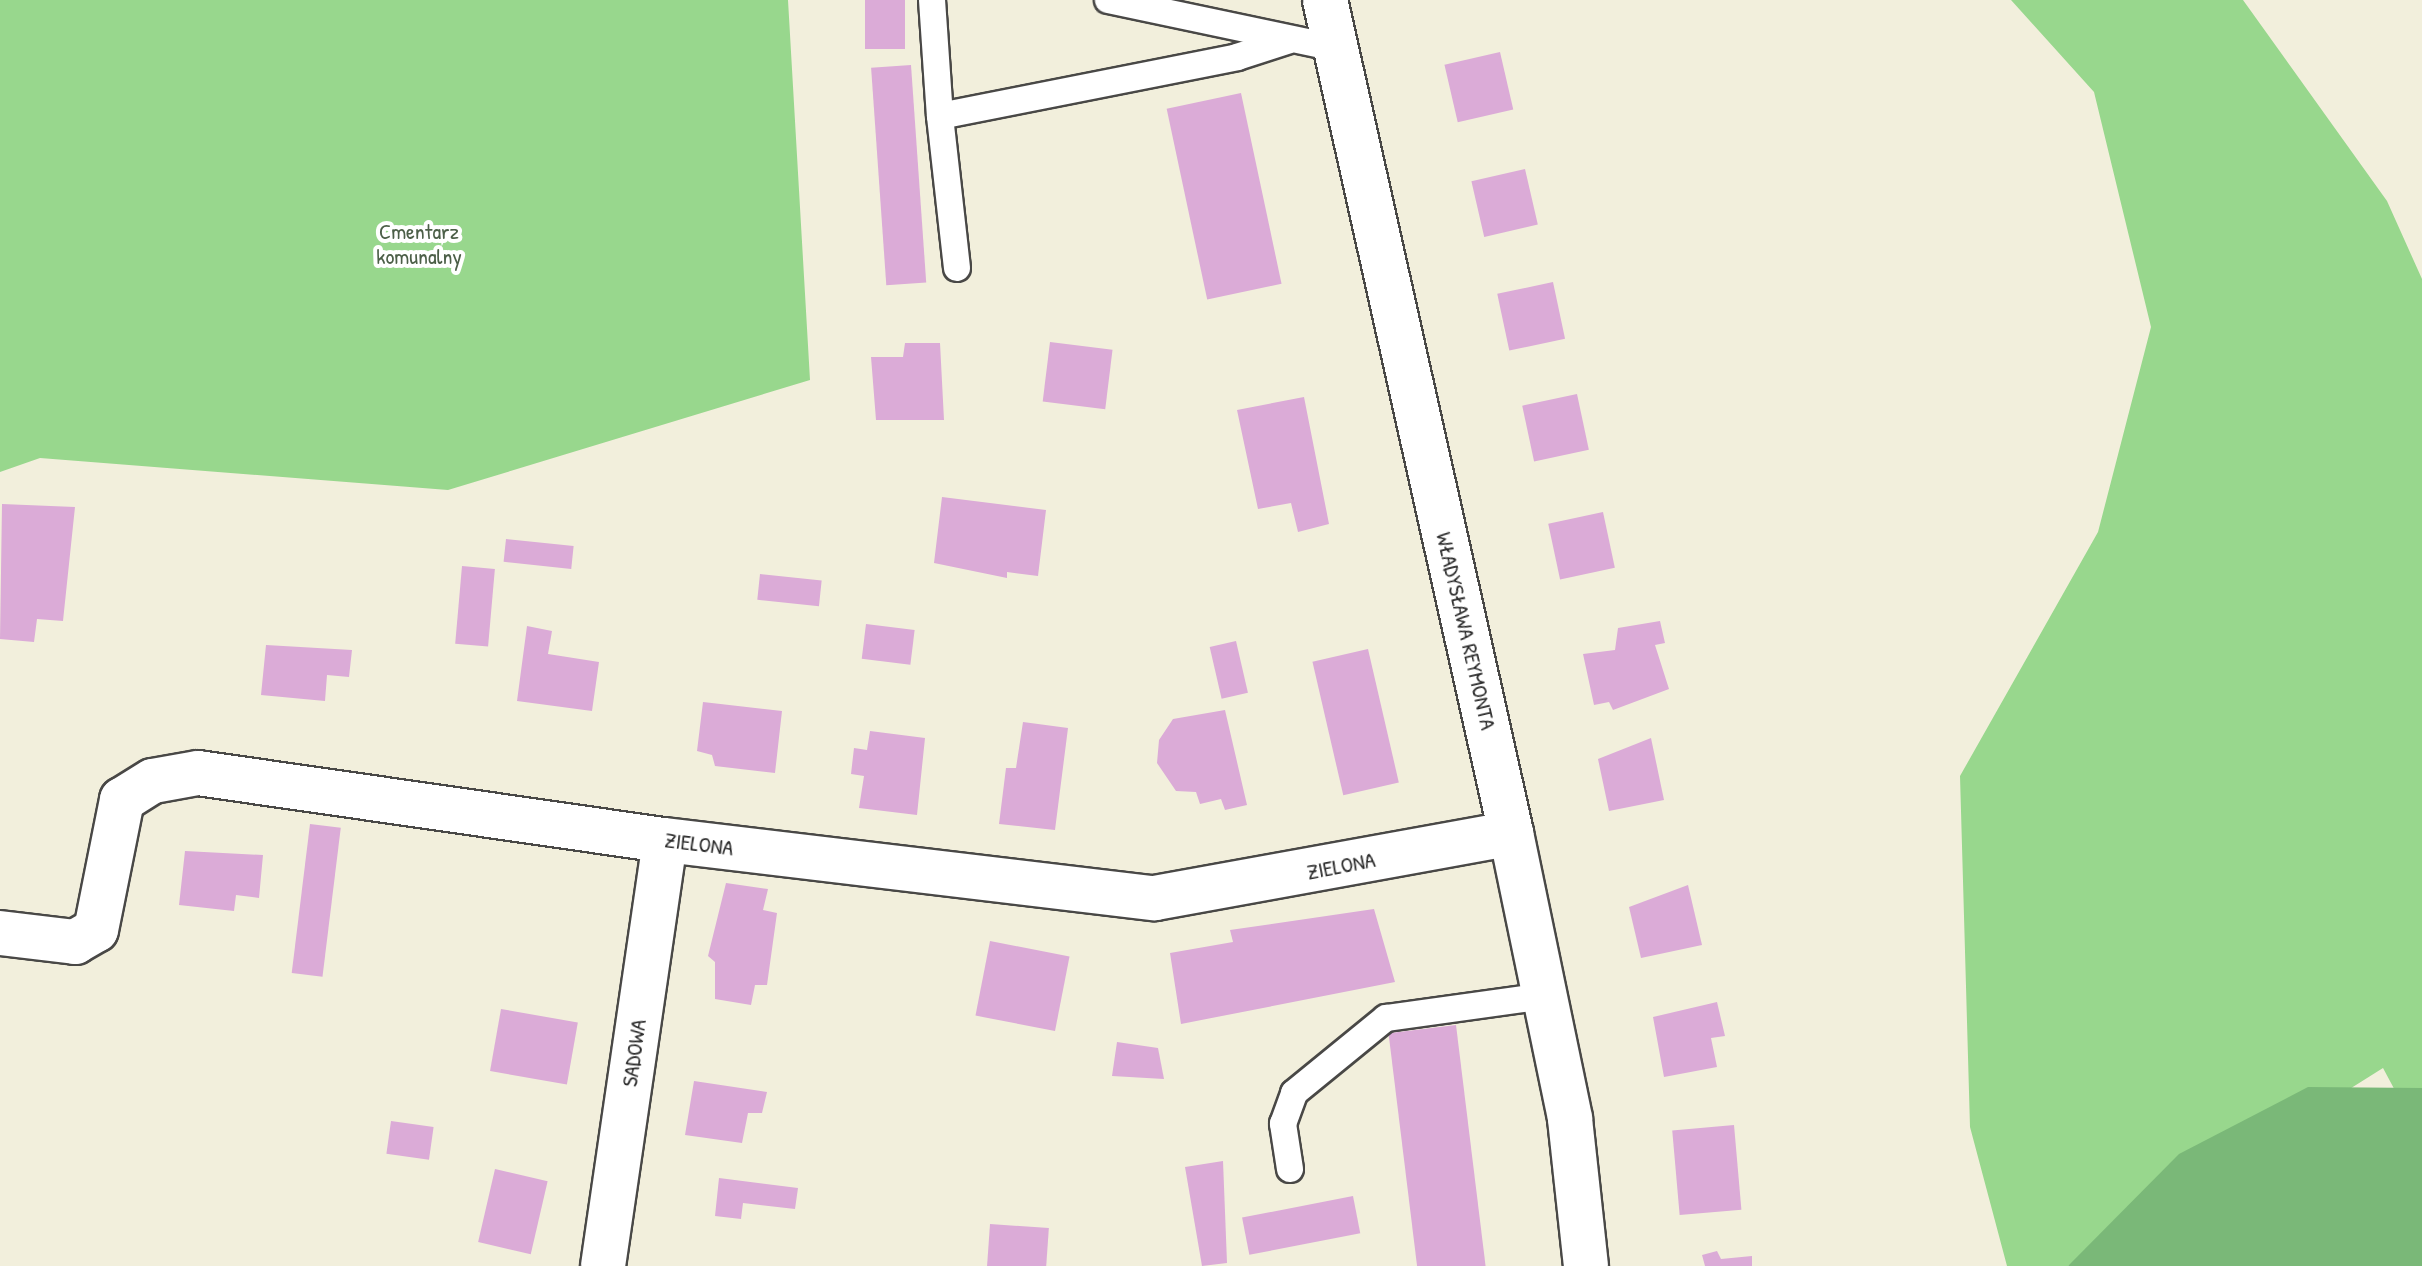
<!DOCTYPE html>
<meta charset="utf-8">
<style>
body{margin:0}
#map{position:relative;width:2422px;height:1266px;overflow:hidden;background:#f2efdc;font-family:"Patrick Hand",sans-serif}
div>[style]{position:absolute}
.green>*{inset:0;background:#98d78d}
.forest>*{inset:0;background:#7ab878}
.building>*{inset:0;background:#dbabd7;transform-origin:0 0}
.roads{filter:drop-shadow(2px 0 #494846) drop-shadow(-2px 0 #494846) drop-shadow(0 2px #494846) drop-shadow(0 -2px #494846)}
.service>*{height:26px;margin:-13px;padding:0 13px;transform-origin:13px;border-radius:13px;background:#fff}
.minor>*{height:44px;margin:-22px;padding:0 22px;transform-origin:22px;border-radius:22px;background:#fff}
span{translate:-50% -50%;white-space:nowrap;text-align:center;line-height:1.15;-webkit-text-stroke:8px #fff;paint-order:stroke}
.park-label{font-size:22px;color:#4c5f48}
.street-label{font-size:22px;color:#2b2b2b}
</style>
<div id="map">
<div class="green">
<div style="clip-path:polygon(0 0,788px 0,810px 380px,448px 490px,40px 458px,0 472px)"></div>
<div style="clip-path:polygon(2011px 0,2243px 0,2387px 201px,2422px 279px,2422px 1141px,2383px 1068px,2068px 1266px,2007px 1266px,1970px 1127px,1960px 776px,2098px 532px,2151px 327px,2094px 92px)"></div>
</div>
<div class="forest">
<div style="clip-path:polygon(2308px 1087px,2422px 1088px,2422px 1266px,2068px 1266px,2179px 1154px)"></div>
</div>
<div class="building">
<div style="left:865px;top:0;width:40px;height:49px"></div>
<div style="left:1500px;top:52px;width:59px;height:57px;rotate:77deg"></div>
<div style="left:911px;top:65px;width:218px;height:40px;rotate:86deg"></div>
<div style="left:1241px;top:93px;width:195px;height:76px;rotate:78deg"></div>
<div style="left:1525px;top:169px;width:57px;height:55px;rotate:77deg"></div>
<div style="left:1553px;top:282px;width:58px;height:57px;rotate:78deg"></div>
<div style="left:1050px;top:342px;width:63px;height:60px;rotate:7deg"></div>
<div style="clip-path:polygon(905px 343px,940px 343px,944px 420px,876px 420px,871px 357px,903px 357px)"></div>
<div style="left:1577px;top:394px;width:57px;height:56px;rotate:78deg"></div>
<div style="clip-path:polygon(1304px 397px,1329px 524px,1298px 532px,1291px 503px,1258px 509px,1237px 410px)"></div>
<div style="clip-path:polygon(942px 497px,1046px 510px,1038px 576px,1007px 572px,1007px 578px,934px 563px)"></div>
<div style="clip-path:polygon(2px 504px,75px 507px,63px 621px,37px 619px,34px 642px,0 639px)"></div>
<div style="left:1603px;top:512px;width:57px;height:56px;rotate:78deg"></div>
<div style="left:506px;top:539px;width:68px;height:23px;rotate:6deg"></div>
<div style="left:462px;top:566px;width:33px;height:78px;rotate:5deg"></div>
<div style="left:760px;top:574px;width:62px;height:26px;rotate:6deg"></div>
<div style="clip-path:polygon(1660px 621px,1665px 643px,1655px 645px,1669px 689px,1613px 710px,1609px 702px,1594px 705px,1583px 654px,1615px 650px,1618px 628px)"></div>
<div style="left:866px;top:624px;width:49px;height:35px;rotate:7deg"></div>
<div style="clip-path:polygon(527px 626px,552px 631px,548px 654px,599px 662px,592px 711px,517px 701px)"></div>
<div style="left:1236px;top:641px;width:53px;height:27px;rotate:77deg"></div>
<div style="clip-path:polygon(266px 645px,352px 650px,349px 677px,327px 675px,325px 701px,261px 695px)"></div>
<div style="left:1368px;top:649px;width:137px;height:57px;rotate:77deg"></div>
<div style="clip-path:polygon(703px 702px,782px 711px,775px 773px,715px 766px,712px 755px,697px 751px)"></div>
<div style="clip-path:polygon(1225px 710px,1247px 805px,1225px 810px,1221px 799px,1200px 804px,1196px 792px,1176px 791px,1157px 763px,1159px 740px,1173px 719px)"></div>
<div style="clip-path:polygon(1023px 722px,1068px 728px,1055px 830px,999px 824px,1006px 768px,1016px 768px)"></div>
<div style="clip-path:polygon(870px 731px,925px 738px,917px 815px,859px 808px,864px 776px,851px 774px,854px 748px,867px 750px)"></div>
<div style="clip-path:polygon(1651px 738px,1664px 800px,1609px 811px,1598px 759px)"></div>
<div style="left:310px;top:824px;width:31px;height:150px;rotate:7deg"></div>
<div style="clip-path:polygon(185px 851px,263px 855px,259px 898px,236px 895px,234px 911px,179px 905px)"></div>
<div style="clip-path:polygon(726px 883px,768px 889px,763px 910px,777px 913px,767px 985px,755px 985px,751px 1005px,715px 999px,715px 962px,708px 956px)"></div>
<div style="clip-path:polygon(1688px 885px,1702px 945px,1641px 958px,1629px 907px)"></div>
<div style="clip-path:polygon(1374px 909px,1395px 982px,1181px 1024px,1170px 953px,1233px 942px,1230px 930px)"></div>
<div style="left:990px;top:941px;width:81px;height:76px;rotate:11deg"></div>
<div style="clip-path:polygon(1717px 1002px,1725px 1036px,1711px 1038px,1717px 1067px,1664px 1077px,1653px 1017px)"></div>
<div style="left:501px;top:1009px;width:78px;height:63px;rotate:10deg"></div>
<div style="left:1456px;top:1025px;width:243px;height:68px;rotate:83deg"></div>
<div style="clip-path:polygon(1117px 1042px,1158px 1048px,1164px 1079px,1112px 1076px)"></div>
<div style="clip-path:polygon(694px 1081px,767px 1092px,762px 1113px,748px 1113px,742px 1143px,685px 1135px)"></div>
<div style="left:391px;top:1121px;width:43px;height:33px;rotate:8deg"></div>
<div style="left:1734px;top:1125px;width:85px;height:62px;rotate:85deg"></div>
<div style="clip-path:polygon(1223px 1161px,1227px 1263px,1202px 1266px,1185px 1167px)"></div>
<div style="left:495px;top:1169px;width:54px;height:75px;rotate:13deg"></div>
<div style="clip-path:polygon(719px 1178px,798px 1188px,795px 1209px,743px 1203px,741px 1219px,715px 1216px)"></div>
<div style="left:1353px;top:1196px;width:38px;height:113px;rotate:79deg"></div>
<div style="left:990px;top:1224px;width:59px;height:42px;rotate:4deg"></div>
<div style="clip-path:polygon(1717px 1251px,1721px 1259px,1752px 1256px,1752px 1266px,1705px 1266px,1702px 1255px)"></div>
</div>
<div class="roads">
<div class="service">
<div style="left:932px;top:0;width:116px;rotate:86.1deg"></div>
<div style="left:1108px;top:0;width:233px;rotate:11.9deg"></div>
<div style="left:957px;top:268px;width:153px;rotate:-96.4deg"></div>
<div style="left:940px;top:116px;width:303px;rotate:-11.2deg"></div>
<div style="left:1237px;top:57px;width:52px;rotate:-17.7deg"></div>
<div style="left:1290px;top:1169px;width:46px;rotate:-98.8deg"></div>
<div style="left:1283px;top:1124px;width:33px;rotate:-70deg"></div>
<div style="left:1294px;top:1093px;width:119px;rotate:-39.2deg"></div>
<div style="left:1386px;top:1018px;width:161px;rotate:-7.9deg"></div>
</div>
<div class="minor">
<div style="left:1325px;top:0;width:854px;rotate:77.41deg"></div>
<div style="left:1511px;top:833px;width:292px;rotate:78.3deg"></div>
<div style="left:1570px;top:1119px;width:148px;rotate:83.8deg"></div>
<div style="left:0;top:933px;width:76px;rotate:6.8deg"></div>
<div style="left:75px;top:942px;width:24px;rotate:-30deg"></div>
<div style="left:96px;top:930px;width:133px;rotate:-78.7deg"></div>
<div style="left:122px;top:800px;width:36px;rotate:-32deg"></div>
<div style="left:153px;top:781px;width:46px;rotate:-10.1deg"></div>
<div style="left:198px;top:773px;width:472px;rotate:8.2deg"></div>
<div style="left:665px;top:840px;width:493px;rotate:6.8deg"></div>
<div style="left:1155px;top:898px;width:362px;rotate:-10.3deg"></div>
<div style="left:603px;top:1266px;width:430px;rotate:-81.7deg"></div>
</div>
</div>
<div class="park-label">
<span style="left:419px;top:244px">Cmentarz<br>komunalny</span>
</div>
<div class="street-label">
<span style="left:1466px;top:631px;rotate:77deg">WŁADYSŁAWA REYMONTA</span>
<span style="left:699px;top:844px;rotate:7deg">ZIELONA</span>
<span style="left:1341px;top:866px;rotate:-11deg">ZIELONA</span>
<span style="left:634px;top:1053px;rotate:-82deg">SADOWA</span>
</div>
</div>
